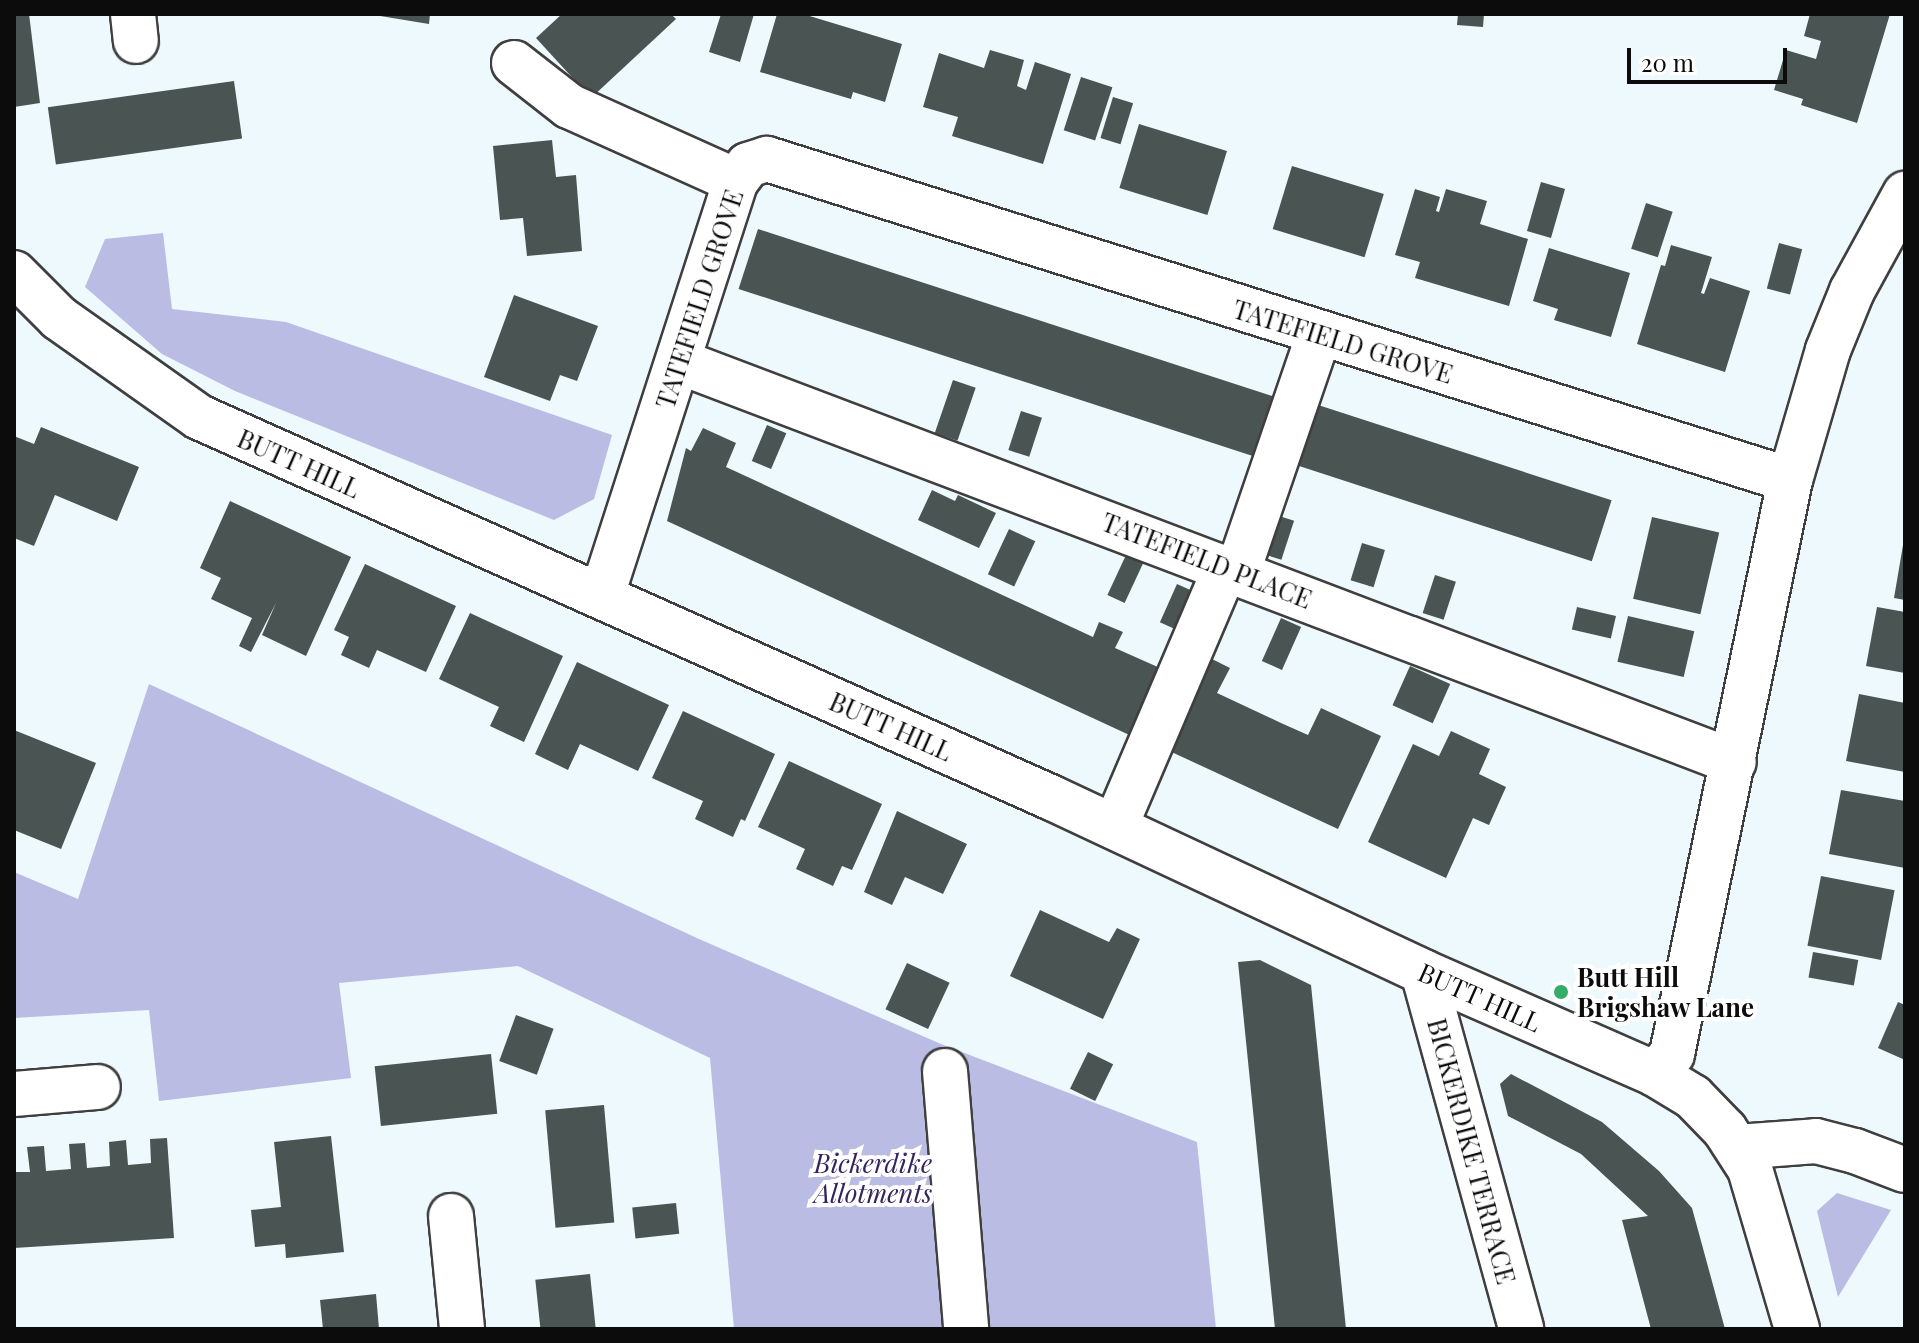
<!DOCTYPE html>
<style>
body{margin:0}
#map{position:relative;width:1919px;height:1343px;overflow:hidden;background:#edf9fd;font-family:"Playfair Display",serif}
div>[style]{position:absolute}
.green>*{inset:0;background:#babce4}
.building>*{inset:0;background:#4a5452;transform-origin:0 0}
.roads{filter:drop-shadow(2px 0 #3f3f3f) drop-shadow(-2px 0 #3f3f3f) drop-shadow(0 2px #3f3f3f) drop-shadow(0 -2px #3f3f3f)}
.minor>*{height:44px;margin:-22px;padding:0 22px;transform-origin:22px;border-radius:22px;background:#fff}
.dots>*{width:22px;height:22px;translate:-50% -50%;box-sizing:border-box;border:4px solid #fff;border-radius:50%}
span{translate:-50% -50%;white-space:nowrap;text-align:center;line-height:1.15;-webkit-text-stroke:8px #fff;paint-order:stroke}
.street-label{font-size:26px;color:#0c0c0c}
.poi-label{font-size:26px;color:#0c0c0c;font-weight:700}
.left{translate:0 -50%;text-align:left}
.park-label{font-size:26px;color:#33245d;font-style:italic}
.frame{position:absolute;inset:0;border:16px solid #0c0c0c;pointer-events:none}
.scale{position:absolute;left:1627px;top:48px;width:160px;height:36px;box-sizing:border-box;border:4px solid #0c0c0c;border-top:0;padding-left:10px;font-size:24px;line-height:28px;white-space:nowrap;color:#0c0c0c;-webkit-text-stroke:6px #fff;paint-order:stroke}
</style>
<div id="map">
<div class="green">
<div style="clip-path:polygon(163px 233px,172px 309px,286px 322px,612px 435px,594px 499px,554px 520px,235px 391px,162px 354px,85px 287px,105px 239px)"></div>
<div style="clip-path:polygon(149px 684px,699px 939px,941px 1044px,1197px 1142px,1216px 1329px,734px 1329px,710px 1058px,518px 966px,339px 983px,351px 1078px,159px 1101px,149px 1010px,14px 1018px,14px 872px,78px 899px)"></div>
<div style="clip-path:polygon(1837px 1193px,1891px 1210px,1838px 1297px,1817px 1211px)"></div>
</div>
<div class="building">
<div style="clip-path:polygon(14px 14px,29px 14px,40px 103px,14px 107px)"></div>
<div style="clip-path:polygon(368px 14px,430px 14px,429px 24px)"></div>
<div style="clip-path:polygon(562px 14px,671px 14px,676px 19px,591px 98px,536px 38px)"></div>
<div style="clip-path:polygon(721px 14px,754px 14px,740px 62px,709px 52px)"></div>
<div style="clip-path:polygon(777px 14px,803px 14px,902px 44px,885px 102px,853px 92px,851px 99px,760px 72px)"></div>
<div style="clip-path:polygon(1458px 14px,1484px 14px,1483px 27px,1457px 25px)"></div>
<div style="clip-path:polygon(1810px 14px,1890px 14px,1857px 123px,1801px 105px,1803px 99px,1774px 90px,1786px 50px,1816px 59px,1821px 41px,1804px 36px)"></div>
<div style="clip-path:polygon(990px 50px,1024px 60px,1017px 86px,1026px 90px,1035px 62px,1071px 74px,1043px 164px,952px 136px,958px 117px,923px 107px,939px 53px,984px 68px)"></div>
<div style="left:1081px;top:77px;width:33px;height:56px;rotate:18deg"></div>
<div style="left:234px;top:81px;width:58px;height:188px;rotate:82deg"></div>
<div style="left:1113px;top:97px;width:21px;height:43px;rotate:17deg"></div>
<div style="left:1139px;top:124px;width:92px;height:67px;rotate:17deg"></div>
<div style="clip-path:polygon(552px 140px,556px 177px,576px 175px,582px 251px,527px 256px,523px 218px,500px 220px,493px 146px)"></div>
<div style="left:1292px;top:166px;width:96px;height:66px;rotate:17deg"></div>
<div style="left:1541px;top:182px;width:25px;height:51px;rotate:16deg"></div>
<div style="clip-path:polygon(1415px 189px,1440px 197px,1436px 211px,1439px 212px,1446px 189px,1487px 201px,1480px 224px,1528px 239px,1509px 306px,1415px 278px,1420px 262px,1395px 255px)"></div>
<div style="left:1646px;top:203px;width:28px;height:48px;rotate:18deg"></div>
<div style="left:758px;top:229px;width:552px;height:63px;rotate:18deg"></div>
<div style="left:1779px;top:243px;width:24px;height:47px;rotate:15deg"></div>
<div style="clip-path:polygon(1671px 245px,1712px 257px,1701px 293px,1704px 294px,1710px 278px,1750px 291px,1725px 372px,1637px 344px,1661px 265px,1665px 266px)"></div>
<div style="clip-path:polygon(1549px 248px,1630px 273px,1611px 337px,1554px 320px,1558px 309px,1533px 301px)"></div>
<div style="clip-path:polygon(514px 295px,598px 326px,577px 381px,560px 375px,550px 401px,484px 377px)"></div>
<div style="left:953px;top:380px;width:24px;height:56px;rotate:19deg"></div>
<div style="left:1312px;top:403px;width:315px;height:64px;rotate:18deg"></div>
<div style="left:1021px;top:411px;width:22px;height:41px;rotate:18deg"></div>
<div style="left:767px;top:425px;width:21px;height:39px;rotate:23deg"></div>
<div style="clip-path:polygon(41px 427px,139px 467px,117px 521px,55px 495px,34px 546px,14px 538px,14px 436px,34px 444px)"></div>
<div style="clip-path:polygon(703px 428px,736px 443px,726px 467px,1093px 637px,1099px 622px,1123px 632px,1115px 648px,1169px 672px,1138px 739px,667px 521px,686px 448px,691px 451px)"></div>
<div style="clip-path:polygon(932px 490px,955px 501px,958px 495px,996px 513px,979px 548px,918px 520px)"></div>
<div style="clip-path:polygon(230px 501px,351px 557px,306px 656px,262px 635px,276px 603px,251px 652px,239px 646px,252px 618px,211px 599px,221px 578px,200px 568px)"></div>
<div style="left:1276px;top:515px;width:19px;height:41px;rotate:18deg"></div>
<div style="left:1652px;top:517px;width:69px;height:84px;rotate:13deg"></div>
<div style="left:1009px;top:529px;width:29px;height:50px;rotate:25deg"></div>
<div style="left:1362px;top:543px;width:24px;height:39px;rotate:17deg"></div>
<div style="clip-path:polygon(1903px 545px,1905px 545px,1905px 600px,1894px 598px)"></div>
<div style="left:1126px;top:555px;width:19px;height:44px;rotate:25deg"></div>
<div style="clip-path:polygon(365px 564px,456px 606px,426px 672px,377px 650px,369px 668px,341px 655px,349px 637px,334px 630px)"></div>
<div style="left:1435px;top:575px;width:22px;height:40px;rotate:18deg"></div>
<div style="left:1177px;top:584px;width:20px;height:42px;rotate:24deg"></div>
<div style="left:1577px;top:607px;width:40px;height:23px;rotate:13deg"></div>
<div style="clip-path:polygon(1877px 607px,1905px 612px,1905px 673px,1866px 666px)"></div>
<div style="clip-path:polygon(470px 613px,563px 656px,524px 742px,490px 726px,499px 707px,439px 679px)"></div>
<div style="left:1628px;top:616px;width:68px;height:47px;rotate:13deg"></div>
<div style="left:1281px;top:618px;width:22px;height:47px;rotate:24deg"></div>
<div style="clip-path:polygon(1208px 657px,1230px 668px,1217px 693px,1281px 723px,1308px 735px,1321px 708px,1381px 736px,1338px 829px,1165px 749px)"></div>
<div style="clip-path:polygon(577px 662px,669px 705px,638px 771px,580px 744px,568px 770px,535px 754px)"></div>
<div style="left:1410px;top:666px;width:44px;height:43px;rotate:24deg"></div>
<div style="clip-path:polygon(1859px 694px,1905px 703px,1905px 772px,1846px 761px)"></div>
<div style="clip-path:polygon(683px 711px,775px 754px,745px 821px,741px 819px,733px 837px,695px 819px,703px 801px,652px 778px)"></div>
<div style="clip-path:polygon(14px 730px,96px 763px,61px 849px,14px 830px)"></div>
<div style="clip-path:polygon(1451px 731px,1490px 749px,1479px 774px,1506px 787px,1489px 825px,1473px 818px,1446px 878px,1368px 842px,1413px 744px,1439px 756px)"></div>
<div style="clip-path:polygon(789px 761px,882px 804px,852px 870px,842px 866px,833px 886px,796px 869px,805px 849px,758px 827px)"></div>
<div style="clip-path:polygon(1841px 790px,1905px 801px,1905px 868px,1829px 854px)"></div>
<div style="clip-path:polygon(897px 811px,967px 844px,943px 894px,905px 877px,892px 905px,864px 892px)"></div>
<div style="left:1821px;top:876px;width:75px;height:71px;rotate:11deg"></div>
<div style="clip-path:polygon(1040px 910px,1109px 942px,1117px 928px,1140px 939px,1103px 1019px,1010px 976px)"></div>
<div style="left:1813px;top:952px;width:46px;height:26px;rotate:10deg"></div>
<div style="clip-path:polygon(1260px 960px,1311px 985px,1346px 1329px,1275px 1329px,1238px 962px)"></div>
<div style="left:907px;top:963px;width:47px;height:51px;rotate:25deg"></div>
<div style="clip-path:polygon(1898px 1002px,1905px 1005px,1905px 1060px,1878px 1048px)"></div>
<div style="left:516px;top:1015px;width:40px;height:49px;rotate:20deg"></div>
<div style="left:1088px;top:1052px;width:28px;height:41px;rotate:26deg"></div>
<div style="left:491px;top:1054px;width:60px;height:117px;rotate:84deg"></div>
<div style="clip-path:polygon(1511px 1074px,1602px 1122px,1659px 1171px,1692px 1208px,1725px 1329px,1651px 1329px,1622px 1220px,1648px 1216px,1581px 1154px,1508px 1116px,1500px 1084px)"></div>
<div style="left:604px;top:1105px;width:118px;height:59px;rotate:85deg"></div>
<div style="clip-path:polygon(331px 1136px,344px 1252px,286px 1258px,285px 1244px,255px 1247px,251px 1210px,281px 1207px,274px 1142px)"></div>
<div style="clip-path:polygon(167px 1138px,174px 1238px,14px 1248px,14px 1172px,30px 1172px,27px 1147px,44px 1146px,46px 1171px,71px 1169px,69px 1144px,85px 1143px,87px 1168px,110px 1166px,109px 1142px,126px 1140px,128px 1165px,151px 1163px,150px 1139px)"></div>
<div style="left:676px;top:1203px;width:31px;height:44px;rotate:84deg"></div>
<div style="left:590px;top:1274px;width:55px;height:55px;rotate:84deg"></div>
<div style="clip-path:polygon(376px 1294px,379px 1329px,323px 1329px,320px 1300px)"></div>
</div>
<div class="roads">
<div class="minor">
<div style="left:133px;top:14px;width:27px;rotate:84deg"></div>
<div style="left:514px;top:63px;width:70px;rotate:38deg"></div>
<div style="left:569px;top:106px;width:183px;rotate:24.2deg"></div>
<div style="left:14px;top:273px;width:64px;rotate:45deg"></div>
<div style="left:59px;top:318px;width:171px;rotate:35.3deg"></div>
<div style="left:199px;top:417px;width:934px;rotate:24.07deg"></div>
<div style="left:1052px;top:798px;width:410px;rotate:25.1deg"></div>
<div style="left:1423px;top:972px;width:253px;rotate:23.7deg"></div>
<div style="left:1655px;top:1074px;width:44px;rotate:31.2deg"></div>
<div style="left:1693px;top:1097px;width:46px;rotate:45.9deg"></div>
<div style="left:1725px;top:1130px;width:46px;rotate:57.3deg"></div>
<div style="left:1750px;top:1169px;width:167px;rotate:73.6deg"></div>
<div style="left:680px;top:362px;width:1127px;rotate:20.78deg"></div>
<div style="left:1790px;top:480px;width:135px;rotate:-73.7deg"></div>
<div style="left:1828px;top:350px;width:64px;rotate:-67.9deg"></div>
<div style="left:1852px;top:291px;width:111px;rotate:-61.3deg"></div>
<div style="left:1238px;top:571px;width:250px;rotate:-71.1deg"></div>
<div style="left:602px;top:595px;width:435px;rotate:-72.1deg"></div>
<div style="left:736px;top:181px;width:20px;rotate:-53deg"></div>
<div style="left:748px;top:165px;width:20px;rotate:-18deg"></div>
<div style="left:767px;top:159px;width:1072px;rotate:17.42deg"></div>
<div style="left:1790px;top:480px;width:586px;rotate:101.62deg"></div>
<div style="left:1672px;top:1054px;width:26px;rotate:130deg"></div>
<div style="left:1115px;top:827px;width:283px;rotate:-66.9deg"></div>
<div style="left:1423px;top:972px;width:370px;rotate:74.6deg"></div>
<div style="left:945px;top:1071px;width:259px;rotate:85.3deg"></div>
<div style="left:14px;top:1094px;width:84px;rotate:-4.8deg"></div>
<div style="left:1737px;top:1147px;width:79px;rotate:-4.3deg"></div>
<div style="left:1816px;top:1141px;width:40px;rotate:14.4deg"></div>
<div style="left:1855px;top:1151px;width:53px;rotate:20.8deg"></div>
<div style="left:451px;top:1216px;width:114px;rotate:84.4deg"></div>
</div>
</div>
<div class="dots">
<div style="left:1561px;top:992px;background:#33ad68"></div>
</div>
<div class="street-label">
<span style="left:699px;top:299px;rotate:-72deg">TATEFIELD GROVE</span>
<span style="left:1343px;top:341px;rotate:17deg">TATEFIELD GROVE</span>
<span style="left:299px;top:463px;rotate:24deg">BUTT HILL</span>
<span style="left:1207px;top:560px;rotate:21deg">TATEFIELD PLACE</span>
<span style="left:891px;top:726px;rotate:24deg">BUTT HILL</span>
<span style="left:1480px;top:997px;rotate:24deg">BUTT HILL</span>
<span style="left:1472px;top:1151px;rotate:75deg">BICKERDIKE TERRACE</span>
</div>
<div class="poi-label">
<span class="left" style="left:1577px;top:992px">Butt Hill<br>Brigshaw Lane</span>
</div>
<div class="park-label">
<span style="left:873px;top:1178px">Bickerdike<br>Allotments</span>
</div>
<div class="frame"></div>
<div class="scale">20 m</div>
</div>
